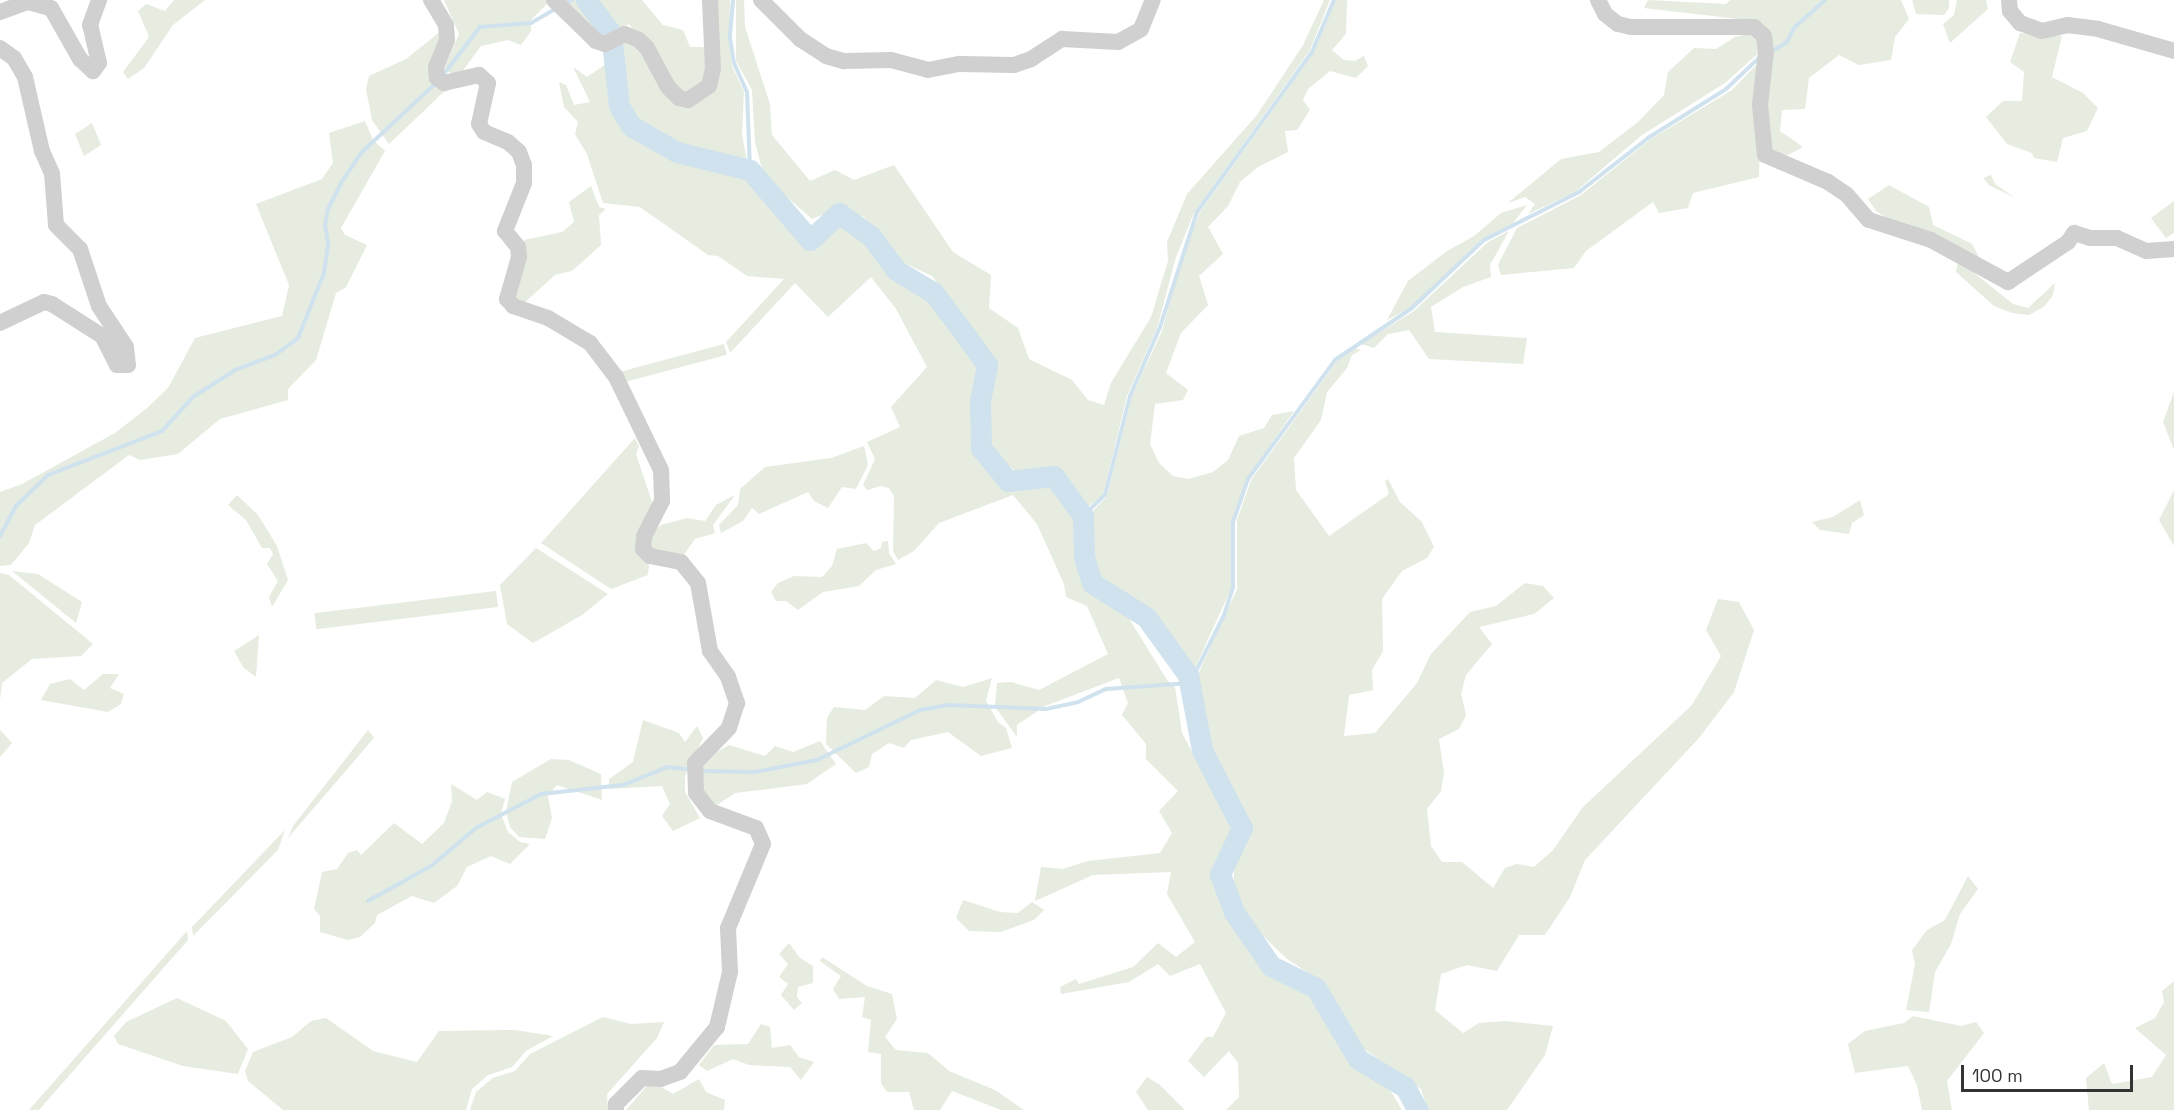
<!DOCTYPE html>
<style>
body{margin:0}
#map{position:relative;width:2174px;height:1110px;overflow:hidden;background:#fff;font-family:"Space Grotesk",sans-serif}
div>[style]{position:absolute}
.green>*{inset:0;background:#e6ecdf;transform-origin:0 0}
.stream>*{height:4px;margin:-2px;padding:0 2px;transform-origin:2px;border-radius:2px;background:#cfe2ee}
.river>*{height:21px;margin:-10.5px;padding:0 10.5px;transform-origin:10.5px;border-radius:10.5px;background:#cfe2ee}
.minor>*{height:16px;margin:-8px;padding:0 8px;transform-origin:8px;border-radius:8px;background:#d0d0d0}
span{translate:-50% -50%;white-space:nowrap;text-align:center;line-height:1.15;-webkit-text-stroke:6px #fff;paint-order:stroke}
.scale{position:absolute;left:1961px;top:1065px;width:172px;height:27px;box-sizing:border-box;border:3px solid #333;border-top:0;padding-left:8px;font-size:18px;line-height:21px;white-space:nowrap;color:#333;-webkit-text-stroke:4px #fff;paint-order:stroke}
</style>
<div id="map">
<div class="green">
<div style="clip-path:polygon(174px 0,205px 0,173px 25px,144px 68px,128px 79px,123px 72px,149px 37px,138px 11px,146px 4px,165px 11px)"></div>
<div style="clip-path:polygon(444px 0,548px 0,549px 2px,531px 20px,531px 31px,521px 45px,508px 40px,481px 46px,461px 73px,452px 74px,444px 69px,459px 34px)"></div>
<div style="clip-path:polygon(559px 0,583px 0,606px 30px,605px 36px,595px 35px)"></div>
<div style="clip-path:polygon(591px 0,642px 0,663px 25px,683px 30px,690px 47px,710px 47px,705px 86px,685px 97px,629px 24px,614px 30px)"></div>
<div style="clip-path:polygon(715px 0,730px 0,729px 40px,732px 66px,744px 92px,742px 134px,748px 167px,677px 148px,653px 136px,631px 123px,621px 105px,617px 42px,638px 43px,665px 90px,707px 94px)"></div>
<div style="clip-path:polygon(736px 0,744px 0,745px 27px,770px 104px,772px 135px,810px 181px,835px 170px,854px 180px,894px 165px,953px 252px,991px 275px,989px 308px,1018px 328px,1029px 359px,1072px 380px,1088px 400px,1104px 405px,1111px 383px,1151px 317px,1168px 261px,1167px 242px,1187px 194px,1257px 115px,1303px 45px,1324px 0,1330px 0,1310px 50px,1194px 213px,1176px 257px,1157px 328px,1127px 396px,1103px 495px,1084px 510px,1057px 472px,1017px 473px,986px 444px,991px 360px,932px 276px,896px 259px,864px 217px,837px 209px,812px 219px,764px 177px,755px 142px,752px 90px,736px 61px)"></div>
<div style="clip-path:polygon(1336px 0,1347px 0,1346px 34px,1332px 50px,1344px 60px,1355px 61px,1364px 56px,1368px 66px,1356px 78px,1330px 71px,1308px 89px,1303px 100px,1310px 110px,1297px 130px,1285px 131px,1288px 152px,1258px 167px,1240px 182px,1228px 206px,1208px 227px,1223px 254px,1199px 276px,1208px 305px,1181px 333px,1166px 373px,1188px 390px,1183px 400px,1155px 404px,1150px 444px,1159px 463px,1173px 476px,1188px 479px,1213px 472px,1228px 460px,1239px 436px,1264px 428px,1272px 415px,1294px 411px,1246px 480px,1231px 523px,1231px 589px,1190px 679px,1189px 671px,1147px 615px,1097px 579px,1089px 561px,1088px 516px,1107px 496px,1132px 396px,1162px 331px,1183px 254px,1200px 212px,1314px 52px)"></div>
<div style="clip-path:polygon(1648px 0,1726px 4px,1730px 0,1901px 0,1909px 19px,1895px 37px,1891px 60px,1859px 65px,1839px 55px,1809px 78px,1805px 109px,1782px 110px,1780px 131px,1803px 147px,1788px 155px,1771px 152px,1765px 131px,1770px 56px,1747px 20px,1644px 8px)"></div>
<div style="clip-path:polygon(1912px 0,1949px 0,1949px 8px,1944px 15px,1916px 14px)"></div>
<div style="clip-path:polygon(1957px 0,1986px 0,1988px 9px,1950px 43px,1943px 24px,1954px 15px)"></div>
<div style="clip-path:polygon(441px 31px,433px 66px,449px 87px,389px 144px,372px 120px,366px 89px,369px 76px,406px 59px)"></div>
<div style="clip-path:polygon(1753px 33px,1758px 38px,1761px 51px,1725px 83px,1642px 135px,1575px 192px,1528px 214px,1535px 204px,1525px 197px,1508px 203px,1561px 159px,1599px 152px,1638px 122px,1664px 95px,1668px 72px,1694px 48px,1716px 49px,1735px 37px)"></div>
<div style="clip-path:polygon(2020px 33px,2062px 36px,2052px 77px,2083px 93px,2098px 108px,2087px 131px,2063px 138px,2057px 162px,2034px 158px,2032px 153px,2007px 144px,1986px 117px,2003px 101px,2022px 101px,2024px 72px,2010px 62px)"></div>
<div style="clip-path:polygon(611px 45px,615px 107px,628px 128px,675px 155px,749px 172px,813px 248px,838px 221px,869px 240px,894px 276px,932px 299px,964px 339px,979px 366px,972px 435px,978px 459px,996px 480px,1009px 486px,1049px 486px,1066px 505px,1077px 520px,1079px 572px,1091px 589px,1125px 612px,1167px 680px,1175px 687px,1182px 733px,1234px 830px,1215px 873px,1231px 918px,1272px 977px,1313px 998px,1353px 1063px,1390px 1090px,1402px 1110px,1226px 1110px,1239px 1097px,1238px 1063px,1229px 1051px,1204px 1077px,1188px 1061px,1206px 1037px,1213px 1037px,1226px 1013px,1200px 964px,1170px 976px,1158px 964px,1129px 982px,1061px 994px,1060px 987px,1076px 979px,1079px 984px,1133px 967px,1158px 943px,1176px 957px,1195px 942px,1167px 894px,1171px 872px,1093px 875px,1035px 901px,1041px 867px,1063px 869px,1088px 861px,1160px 853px,1172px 833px,1159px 811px,1178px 791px,1146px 759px,1146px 744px,1122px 715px,1128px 703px,1119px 678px,1045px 706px,1017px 725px,1017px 737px,995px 707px,997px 683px,1011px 682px,1039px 690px,1108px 654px,1087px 606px,1066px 597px,1064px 584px,1037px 524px,1013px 495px,939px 523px,914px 551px,898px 560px,893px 551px,894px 496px,889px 488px,881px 486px,867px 490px,863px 485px,875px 459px,867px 442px,900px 427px,891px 407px,927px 367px,896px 309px,871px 277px,828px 317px,795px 283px,730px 353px,726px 342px,784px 279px,747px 276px,718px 256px,708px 255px,640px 207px,603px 203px,587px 154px,575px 134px,578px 122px,564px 107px,559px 82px,566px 85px,574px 105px,590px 102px,573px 67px,587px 77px,606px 64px,607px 48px)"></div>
<div style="clip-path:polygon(1762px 59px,1759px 177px,1693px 193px,1688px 208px,1659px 213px,1653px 202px,1586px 251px,1574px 268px,1501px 275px,1498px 265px,1517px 228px,1581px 195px,1651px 139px,1732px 90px)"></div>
<div style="clip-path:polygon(365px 121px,373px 140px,385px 151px,341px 228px,345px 235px,367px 245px,346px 287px,336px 293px,316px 360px,288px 389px,288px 400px,220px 419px,178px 454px,140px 460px,129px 455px,35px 525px,29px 543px,11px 565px,0 566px,0 492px,22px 484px,115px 433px,147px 408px,168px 388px,195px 338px,282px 316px,289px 285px,256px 204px,322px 179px,333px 163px,329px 133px)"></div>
<div style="clip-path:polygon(92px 123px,101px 145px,84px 156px,75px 134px)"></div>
<div style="clip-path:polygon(1991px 175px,1995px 184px,2015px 198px,1989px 185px,1983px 178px)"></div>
<div style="clip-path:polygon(1889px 185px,1929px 207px,1933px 225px,1972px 244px,1983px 264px,1896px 224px,1876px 211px,1868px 199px)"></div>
<div style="clip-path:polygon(591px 186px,599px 207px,606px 209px,599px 215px,601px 245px,572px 271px,555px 275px,524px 303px,515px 299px,526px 251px,524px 240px,562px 232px,574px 222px,569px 202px)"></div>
<div style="clip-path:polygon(2174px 201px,2174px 233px,2166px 238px,2151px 218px)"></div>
<div style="clip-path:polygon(1527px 205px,1513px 223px,1481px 240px,1410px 308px,1387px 320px,1408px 281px,1447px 251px,1474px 236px,1501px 213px)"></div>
<div style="clip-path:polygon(1509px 231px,1490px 265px,1491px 277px,1463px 287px,1431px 307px,1435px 332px,1527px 338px,1523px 364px,1429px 359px,1409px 330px,1388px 334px,1374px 348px,1361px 344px,1414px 311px,1488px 242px)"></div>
<div style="clip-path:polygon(1958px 260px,2013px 304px,2028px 308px,2055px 283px,2053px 295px,2045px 306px,2029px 315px,2012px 313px,1994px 306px,1956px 272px)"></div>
<div style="left:724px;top:344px;width:11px;height:115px;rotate:75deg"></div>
<div style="clip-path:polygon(1354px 348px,1361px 350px,1352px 355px,1347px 368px,1327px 392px,1321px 420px,1294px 458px,1296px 490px,1329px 536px,1389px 494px,1385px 481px,1388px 479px,1400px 502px,1422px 522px,1434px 547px,1427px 558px,1402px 571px,1382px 599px,1383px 651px,1372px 670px,1373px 690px,1349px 695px,1344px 736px,1375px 733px,1417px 683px,1431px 654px,1470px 612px,1496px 606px,1525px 583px,1543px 586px,1554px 598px,1534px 614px,1479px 627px,1492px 644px,1466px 675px,1461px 694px,1466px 715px,1459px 729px,1439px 739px,1444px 773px,1441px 791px,1427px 809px,1431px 846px,1442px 862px,1462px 862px,1493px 888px,1505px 868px,1517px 864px,1534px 867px,1553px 850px,1583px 807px,1692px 705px,1721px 656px,1706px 630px,1718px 599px,1739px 602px,1754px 630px,1734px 692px,1699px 738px,1585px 860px,1570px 897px,1545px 935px,1519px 935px,1497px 971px,1467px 965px,1441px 974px,1435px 1010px,1463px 1033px,1479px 1023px,1506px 1021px,1553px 1026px,1545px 1055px,1507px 1110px,1428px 1110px,1421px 1089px,1357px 1044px,1325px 984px,1287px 959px,1257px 930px,1242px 909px,1234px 886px,1234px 867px,1247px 844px,1250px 825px,1205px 747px,1194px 683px,1237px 589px,1237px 520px,1251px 480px,1337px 361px)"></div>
<div style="clip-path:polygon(2174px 392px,2174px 450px,2163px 422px)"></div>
<div style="clip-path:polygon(635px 438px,639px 446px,636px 454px,653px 505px,644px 558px,649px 566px,648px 575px,611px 589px,541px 543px)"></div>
<div style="clip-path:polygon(864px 446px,868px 465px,856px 489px,842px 487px,828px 508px,814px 501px,808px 492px,759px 514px,752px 508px,743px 521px,721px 533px,719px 525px,738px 505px,740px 489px,765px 467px,831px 458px)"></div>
<div style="clip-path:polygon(2174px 490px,2174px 546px,2159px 520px)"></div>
<div style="clip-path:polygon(237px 495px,258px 515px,277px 546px,288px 580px,272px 607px,269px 597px,278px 581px,267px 564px,273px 554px,270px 548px,262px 548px,246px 520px,228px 505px)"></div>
<div style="clip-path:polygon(735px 495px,713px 525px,715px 533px,695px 539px,683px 556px,655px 552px,648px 545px,650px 535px,661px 525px,687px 518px,705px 521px,716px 505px)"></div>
<div style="clip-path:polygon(1860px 500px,1864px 515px,1852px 523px,1849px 534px,1820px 530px,1812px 522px,1833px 517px)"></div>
<div style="clip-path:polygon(888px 541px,889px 553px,896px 564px,876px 570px,859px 586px,823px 592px,798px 610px,786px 601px,776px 601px,771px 592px,778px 583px,794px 576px,822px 577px,832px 566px,837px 549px,866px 543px,874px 551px,881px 548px,882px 542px)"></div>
<div style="clip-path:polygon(536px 548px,608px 594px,582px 615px,533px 643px,507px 624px,500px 585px)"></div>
<div style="clip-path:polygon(12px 571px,38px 574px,82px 602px,76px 623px)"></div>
<div style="clip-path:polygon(0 573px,9px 575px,93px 644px,81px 656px,32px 659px,2px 683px,0 700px)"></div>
<div style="left:496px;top:591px;width:16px;height:183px;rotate:83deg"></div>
<div style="clip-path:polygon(259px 635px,256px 677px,243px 667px,234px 651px)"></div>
<div style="clip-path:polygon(103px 674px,119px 674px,110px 688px,124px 694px,121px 704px,108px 712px,41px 700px,50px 684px,70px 679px,84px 690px)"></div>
<div style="clip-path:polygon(992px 678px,986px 701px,998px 722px,1006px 728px,1012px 748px,981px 756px,948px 732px,911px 740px,904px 748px,889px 743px,872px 754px,869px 767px,856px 773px,826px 744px,827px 718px,834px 707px,865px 710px,884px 696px,915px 698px,936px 680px,963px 687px)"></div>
<div style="clip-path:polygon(643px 720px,679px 733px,685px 742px,697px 726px,703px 738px,685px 776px,685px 792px,700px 818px,673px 831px,662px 816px,670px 804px,662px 786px,609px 789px,609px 779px,633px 762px)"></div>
<div style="clip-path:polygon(0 730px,12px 743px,0 757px)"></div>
<div style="clip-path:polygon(368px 730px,374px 738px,288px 838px,293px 826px)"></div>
<div style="clip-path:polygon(820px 741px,836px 764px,807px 784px,735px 793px,714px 807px,702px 798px,702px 768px,710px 756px,729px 745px,765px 756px,775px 746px,793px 752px)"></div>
<div style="clip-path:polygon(551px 759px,569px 760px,601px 774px,602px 800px,557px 785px,548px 796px,552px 818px,545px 839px,519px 837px,510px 827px,506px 812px,512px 782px)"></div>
<div style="clip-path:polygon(451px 784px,477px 800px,487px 792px,505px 799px,501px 814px,508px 832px,520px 842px,530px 844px,510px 864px,491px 856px,467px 867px,457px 886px,434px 903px,412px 896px,377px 915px,375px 923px,360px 937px,348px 940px,320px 932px,320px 916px,314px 909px,322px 872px,337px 869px,348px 853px,357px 850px,361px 855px,394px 823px,422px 844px,444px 823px,452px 801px)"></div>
<div style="clip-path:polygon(285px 830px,278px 850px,193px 936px,192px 927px)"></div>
<div style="clip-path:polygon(1968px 876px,1978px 889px,1960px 914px,1951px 944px,1935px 972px,1929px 1012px,1906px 1010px,1915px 964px,1912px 950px,1927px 930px,1945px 920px)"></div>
<div style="clip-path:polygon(963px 900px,1000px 912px,1018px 913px,1032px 902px,1044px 910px,1034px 920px,1001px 932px,969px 931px,956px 918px)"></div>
<div style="clip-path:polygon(187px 931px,188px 940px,39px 1110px,29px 1110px)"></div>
<div style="clip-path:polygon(789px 943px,800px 958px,813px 966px,813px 983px,798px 987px,797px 997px,802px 1003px,794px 1010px,781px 995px,788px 984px,779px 977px,788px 964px,779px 954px)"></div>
<div style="clip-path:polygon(822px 957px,867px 986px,892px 994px,897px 1019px,885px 1037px,896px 1050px,928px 1053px,949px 1071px,995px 1090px,1024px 1110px,1001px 1110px,952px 1091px,940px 1110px,914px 1110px,909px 1092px,887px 1092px,881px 1083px,881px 1054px,868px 1052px,871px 1020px,862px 1017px,865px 997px,839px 999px,833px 989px,841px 976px,820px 961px)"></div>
<div style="clip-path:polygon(2174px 981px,2174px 1110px,2089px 1110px,2086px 1078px,2104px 1063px,2112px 1084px,2152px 1077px,2166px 1055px,2135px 1028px,2155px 1018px,2164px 1002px,2162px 991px)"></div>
<div style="clip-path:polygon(177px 998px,226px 1021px,248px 1049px,238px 1074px,183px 1066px,118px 1044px,114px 1036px,126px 1022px)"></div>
<div style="clip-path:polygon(1913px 1016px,1961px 1026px,1976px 1022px,1984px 1033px,1947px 1081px,1952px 1110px,1922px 1110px,1917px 1085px,1908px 1066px,1855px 1073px,1848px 1044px,1865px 1031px,1904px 1023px)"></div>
<div style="clip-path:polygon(603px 1017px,631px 1024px,664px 1022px,657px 1038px,607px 1094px,608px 1110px,470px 1110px,476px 1092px,493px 1078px,515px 1071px,530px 1054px)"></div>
<div style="clip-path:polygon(326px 1018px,373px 1051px,417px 1062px,439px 1031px,515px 1030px,553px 1036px,526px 1051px,512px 1067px,488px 1075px,472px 1089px,466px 1110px,283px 1110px,248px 1081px,245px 1071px,253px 1052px,292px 1037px,311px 1021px)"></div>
<div style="clip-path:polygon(761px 1024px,770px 1027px,772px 1048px,790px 1045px,799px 1057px,814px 1062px,801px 1080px,790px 1067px,749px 1065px,733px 1059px,707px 1071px,699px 1065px,714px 1045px,748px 1044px)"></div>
<div style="clip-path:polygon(1147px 1077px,1160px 1085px,1185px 1110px,1148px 1110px,1136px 1092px)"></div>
<div style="clip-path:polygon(699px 1079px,706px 1092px,725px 1100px,724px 1110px,626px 1110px,651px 1081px,673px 1094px)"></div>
</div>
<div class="stream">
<div style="left:733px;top:0;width:38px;rotate:95deg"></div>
<div style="left:730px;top:38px;width:25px;rotate:81deg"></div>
<div style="left:734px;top:63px;width:32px;rotate:66deg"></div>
<div style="left:747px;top:92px;width:78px;rotate:87.8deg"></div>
<div style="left:564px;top:4px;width:9px;rotate:-27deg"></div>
<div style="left:1772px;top:51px;width:16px;rotate:-30deg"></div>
<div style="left:1786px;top:43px;width:18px;rotate:-61deg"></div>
<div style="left:1795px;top:27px;width:40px;rotate:-42deg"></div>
<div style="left:443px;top:75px;width:61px;rotate:-52.4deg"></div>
<div style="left:480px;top:27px;width:51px;rotate:-4.5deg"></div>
<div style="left:531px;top:23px;width:28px;rotate:-30deg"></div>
<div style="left:1083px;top:516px;width:30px;rotate:-44deg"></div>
<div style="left:1105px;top:495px;width:102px;rotate:-75.8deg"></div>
<div style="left:1130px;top:396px;width:75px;rotate:-66.5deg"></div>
<div style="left:1160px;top:327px;width:121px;rotate:-72.2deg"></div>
<div style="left:1197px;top:212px;width:197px;rotate:-54.3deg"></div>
<div style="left:1312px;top:52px;width:56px;rotate:-67.1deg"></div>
<div style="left:0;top:536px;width:34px;rotate:-62deg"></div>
<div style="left:16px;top:506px;width:45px;rotate:-44.1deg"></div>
<div style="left:48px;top:475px;width:122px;rotate:-21.1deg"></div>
<div style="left:162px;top:431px;width:46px;rotate:-47.6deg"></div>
<div style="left:193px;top:397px;width:50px;rotate:-32.7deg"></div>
<div style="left:235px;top:370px;width:43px;rotate:-20.6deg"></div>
<div style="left:275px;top:355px;width:29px;rotate:-36deg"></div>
<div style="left:298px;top:338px;width:70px;rotate:-68.2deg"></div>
<div style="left:324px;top:273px;width:30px;rotate:-82deg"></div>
<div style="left:328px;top:243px;width:18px;rotate:-99deg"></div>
<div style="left:325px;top:225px;width:16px;rotate:-79deg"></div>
<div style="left:328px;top:209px;width:33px;rotate:-63deg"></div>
<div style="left:343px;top:180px;width:34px;rotate:-56deg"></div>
<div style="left:362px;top:152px;width:101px;rotate:-43deg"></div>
<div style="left:699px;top:771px;width:56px;rotate:1deg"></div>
<div style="left:755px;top:772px;width:63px;rotate:-11deg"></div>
<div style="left:817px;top:760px;width:114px;rotate:-25.9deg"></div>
<div style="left:920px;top:710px;width:27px;rotate:-10deg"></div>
<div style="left:947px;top:705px;width:99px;rotate:2.3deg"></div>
<div style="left:1046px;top:709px;width:33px;rotate:-12deg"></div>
<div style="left:1078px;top:702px;width:31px;rotate:-25deg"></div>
<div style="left:1106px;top:689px;width:84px;rotate:-4.1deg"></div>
<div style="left:1190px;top:683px;width:76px;rotate:-63.4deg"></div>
<div style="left:1224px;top:615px;width:28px;rotate:-72deg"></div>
<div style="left:1233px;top:588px;width:66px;rotate:-90deg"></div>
<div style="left:1233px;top:522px;width:46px;rotate:-70.8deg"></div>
<div style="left:1248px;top:479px;width:147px;rotate:-53.8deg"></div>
<div style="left:1335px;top:360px;width:93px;rotate:-34deg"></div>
<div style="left:1412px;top:308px;width:99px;rotate:-43.4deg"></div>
<div style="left:1484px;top:240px;width:106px;rotate:-26.8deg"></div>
<div style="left:1579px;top:192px;width:88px;rotate:-38deg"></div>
<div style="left:1648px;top:138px;width:92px;rotate:-32.1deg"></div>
<div style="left:1726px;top:89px;width:47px;rotate:-43.3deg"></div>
<div style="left:368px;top:901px;width:72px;rotate:-29.1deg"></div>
<div style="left:431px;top:866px;width:59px;rotate:-40.2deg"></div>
<div style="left:476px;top:828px;width:73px;rotate:-27.6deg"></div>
<div style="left:541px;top:794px;width:82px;rotate:-6.3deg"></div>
<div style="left:623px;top:785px;width:48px;rotate:-21.8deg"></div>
<div style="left:668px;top:767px;width:23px;rotate:7deg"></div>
</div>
<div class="river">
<div style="left:586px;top:0;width:41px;rotate:52.9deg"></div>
<div style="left:611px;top:33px;width:73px;rotate:83.7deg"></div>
<div style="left:619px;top:106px;width:23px;rotate:59deg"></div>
<div style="left:631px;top:126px;width:53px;rotate:29.5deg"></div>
<div style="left:677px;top:152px;width:75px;rotate:13.9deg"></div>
<div style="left:750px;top:170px;width:92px;rotate:49.4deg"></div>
<div style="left:810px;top:240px;width:40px;rotate:-43deg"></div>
<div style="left:839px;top:213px;width:39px;rotate:36deg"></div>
<div style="left:871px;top:236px;width:42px;rotate:53.7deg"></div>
<div style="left:896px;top:270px;width:44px;rotate:31.2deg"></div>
<div style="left:934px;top:293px;width:54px;rotate:53.3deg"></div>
<div style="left:966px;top:336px;width:36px;rotate:54deg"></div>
<div style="left:987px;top:365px;width:37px;rotate:101deg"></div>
<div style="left:980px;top:401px;width:47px;rotate:88.8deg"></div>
<div style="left:981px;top:448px;width:43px;rotate:50.7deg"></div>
<div style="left:1008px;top:481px;width:46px;rotate:-6.2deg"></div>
<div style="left:1054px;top:476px;width:49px;rotate:54.1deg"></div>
<div style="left:1083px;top:516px;width:41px;rotate:88.6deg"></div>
<div style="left:1084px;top:557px;width:27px;rotate:73deg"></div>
<div style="left:1092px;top:583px;width:64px;rotate:32.2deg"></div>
<div style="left:1146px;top:617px;width:72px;rotate:54.1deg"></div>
<div style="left:1188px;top:675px;width:76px;rotate:79.4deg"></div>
<div style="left:1202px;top:750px;width:88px;rotate:62.9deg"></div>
<div style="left:1242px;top:828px;width:51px;rotate:115.6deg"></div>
<div style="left:1220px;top:874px;width:40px;rotate:69.8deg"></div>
<div style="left:1234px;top:912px;width:65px;rotate:55.6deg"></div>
<div style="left:1271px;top:966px;width:50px;rotate:26.1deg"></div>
<div style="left:1316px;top:988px;width:82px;rotate:59.4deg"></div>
<div style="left:1358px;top:1059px;width:55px;rotate:30.8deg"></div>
<div style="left:1405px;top:1087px;width:26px;rotate:61deg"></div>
</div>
<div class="minor">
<div style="left:431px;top:0;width:29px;rotate:59deg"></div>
<div style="left:446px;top:25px;width:15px;rotate:86deg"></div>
<div style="left:447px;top:40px;width:29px;rotate:112deg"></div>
<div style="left:436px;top:67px;width:11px;rotate:85deg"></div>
<div style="left:437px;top:78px;width:9px;rotate:36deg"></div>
<div style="left:444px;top:83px;width:36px;rotate:-13deg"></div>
<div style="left:479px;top:75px;width:12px;rotate:42deg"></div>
<div style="left:488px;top:83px;width:42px;rotate:102.4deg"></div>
<div style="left:479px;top:124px;width:9px;rotate:58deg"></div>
<div style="left:484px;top:132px;width:26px;rotate:23deg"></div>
<div style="left:508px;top:142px;width:15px;rotate:42deg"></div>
<div style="left:519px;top:152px;width:14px;rotate:69deg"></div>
<div style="left:524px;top:165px;width:18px;rotate:90deg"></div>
<div style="left:524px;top:183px;width:52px;rotate:111.6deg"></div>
<div style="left:505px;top:231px;width:21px;rotate:51deg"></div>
<div style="left:518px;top:247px;width:10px;rotate:84deg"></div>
<div style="left:519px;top:257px;width:44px;rotate:105.9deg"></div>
<div style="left:507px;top:299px;width:9px;rotate:49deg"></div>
<div style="left:513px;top:306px;width:37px;rotate:19deg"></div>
<div style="left:548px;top:318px;width:49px;rotate:30.8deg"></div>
<div style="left:590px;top:343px;width:43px;rotate:52.6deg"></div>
<div style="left:616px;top:377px;width:103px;rotate:64.2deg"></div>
<div style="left:661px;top:470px;width:31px;rotate:88deg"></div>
<div style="left:662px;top:501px;width:39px;rotate:117deg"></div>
<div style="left:644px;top:536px;width:13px;rotate:94deg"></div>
<div style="left:643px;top:549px;width:10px;rotate:45deg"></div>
<div style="left:650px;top:556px;width:32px;rotate:11deg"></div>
<div style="left:681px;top:562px;width:27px;rotate:51deg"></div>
<div style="left:698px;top:583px;width:69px;rotate:80deg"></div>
<div style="left:710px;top:651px;width:32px;rotate:55deg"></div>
<div style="left:728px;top:677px;width:28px;rotate:71deg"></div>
<div style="left:737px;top:703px;width:26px;rotate:108deg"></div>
<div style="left:729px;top:728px;width:49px;rotate:134.2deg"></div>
<div style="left:695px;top:763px;width:30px;rotate:88deg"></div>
<div style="left:696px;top:793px;width:23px;rotate:52deg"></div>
<div style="left:710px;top:811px;width:49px;rotate:20.3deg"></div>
<div style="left:756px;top:828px;width:17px;rotate:66deg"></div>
<div style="left:763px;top:844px;width:91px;rotate:112.6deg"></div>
<div style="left:728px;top:928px;width:44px;rotate:87.4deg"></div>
<div style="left:730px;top:972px;width:57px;rotate:103.3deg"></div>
<div style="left:717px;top:1027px;width:58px;rotate:129.4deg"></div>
<div style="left:680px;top:1072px;width:20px;rotate:160deg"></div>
<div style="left:661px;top:1079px;width:19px;rotate:-177deg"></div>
<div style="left:642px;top:1078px;width:37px;rotate:135deg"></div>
<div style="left:616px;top:1104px;width:6px;rotate:90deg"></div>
<div style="left:554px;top:0;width:59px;rotate:44.3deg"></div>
<div style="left:596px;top:41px;width:9px;rotate:18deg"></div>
<div style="left:605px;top:44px;width:22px;rotate:-27deg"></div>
<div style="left:625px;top:34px;width:15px;rotate:23deg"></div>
<div style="left:639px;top:40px;width:11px;rotate:45deg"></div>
<div style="left:647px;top:48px;width:44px;rotate:61.7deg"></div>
<div style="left:668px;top:87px;width:16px;rotate:45deg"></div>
<div style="left:679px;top:98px;width:9px;rotate:13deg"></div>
<div style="left:688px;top:100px;width:25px;rotate:-34deg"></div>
<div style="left:709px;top:86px;width:17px;rotate:-77deg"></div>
<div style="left:713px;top:69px;width:69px;rotate:-92.5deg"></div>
<div style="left:761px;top:0;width:55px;rotate:45deg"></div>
<div style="left:800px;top:39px;width:31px;rotate:33deg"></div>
<div style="left:826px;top:56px;width:19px;rotate:16deg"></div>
<div style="left:844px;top:61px;width:47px;rotate:-1.2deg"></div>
<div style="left:891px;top:60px;width:38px;rotate:15deg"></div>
<div style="left:928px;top:70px;width:33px;rotate:-11deg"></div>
<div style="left:960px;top:64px;width:54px;rotate:1.1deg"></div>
<div style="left:1014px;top:65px;width:18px;rotate:-19deg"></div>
<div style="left:1031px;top:59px;width:37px;rotate:-33deg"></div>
<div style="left:1062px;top:39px;width:56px;rotate:3.1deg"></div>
<div style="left:1118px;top:42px;width:26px;rotate:-29deg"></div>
<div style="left:1141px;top:29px;width:31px;rotate:-68deg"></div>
<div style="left:1598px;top:0;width:16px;rotate:63deg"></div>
<div style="left:1605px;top:14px;width:16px;rotate:38deg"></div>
<div style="left:1618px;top:24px;width:13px;rotate:13deg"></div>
<div style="left:1631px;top:27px;width:123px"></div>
<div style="left:1754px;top:27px;width:13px;rotate:42deg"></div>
<div style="left:1764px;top:36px;width:16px;rotate:83deg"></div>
<div style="left:1766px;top:52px;width:53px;rotate:96.5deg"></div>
<div style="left:1760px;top:105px;width:50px;rotate:84.3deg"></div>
<div style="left:1765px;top:155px;width:69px;rotate:23.2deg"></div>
<div style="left:1828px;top:182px;width:23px;rotate:34deg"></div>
<div style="left:1847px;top:195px;width:33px;rotate:49deg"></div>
<div style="left:1869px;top:220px;width:65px;rotate:17.9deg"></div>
<div style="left:1931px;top:240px;width:88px;rotate:28.6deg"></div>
<div style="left:2008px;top:282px;width:72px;rotate:-33.7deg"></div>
<div style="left:2068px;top:242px;width:11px;rotate:-56deg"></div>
<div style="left:2074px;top:233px;width:17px;rotate:17deg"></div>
<div style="left:2090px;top:238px;width:27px"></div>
<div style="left:2117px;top:238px;width:32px;rotate:24deg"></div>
<div style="left:2146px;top:251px;width:28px;rotate:-4deg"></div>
<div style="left:2009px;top:0;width:11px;rotate:85deg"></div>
<div style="left:2010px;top:11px;width:16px;rotate:50deg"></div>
<div style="left:2020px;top:23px;width:23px;rotate:20deg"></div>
<div style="left:2042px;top:31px;width:26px;rotate:-13deg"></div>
<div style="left:2067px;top:25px;width:31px;rotate:7deg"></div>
<div style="left:2098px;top:29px;width:79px;rotate:16.1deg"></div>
<div style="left:0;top:12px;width:30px;rotate:-20deg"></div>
<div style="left:28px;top:2px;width:24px;rotate:15deg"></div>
<div style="left:51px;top:8px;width:59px;rotate:60.4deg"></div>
<div style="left:80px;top:59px;width:18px;rotate:43deg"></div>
<div style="left:93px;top:71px;width:10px;rotate:-53deg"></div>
<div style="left:99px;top:63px;width:39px;rotate:-103deg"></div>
<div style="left:90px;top:25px;width:27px;rotate:-70deg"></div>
<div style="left:0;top:48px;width:17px;rotate:36deg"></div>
<div style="left:14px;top:58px;width:22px;rotate:60deg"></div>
<div style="left:25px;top:77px;width:76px;rotate:77.1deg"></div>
<div style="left:42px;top:151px;width:24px;rotate:66deg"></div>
<div style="left:52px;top:173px;width:52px;rotate:85.6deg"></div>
<div style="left:56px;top:225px;width:34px;rotate:45deg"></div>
<div style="left:80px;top:249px;width:60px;rotate:71.6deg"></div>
<div style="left:99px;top:306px;width:49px;rotate:56.6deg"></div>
<div style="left:126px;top:347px;width:18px;rotate:84deg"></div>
<div style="left:128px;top:365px;width:11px;rotate:180deg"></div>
<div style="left:117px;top:365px;width:33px;rotate:-117deg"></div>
<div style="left:102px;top:336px;width:59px;rotate:-147.4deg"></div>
<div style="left:52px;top:304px;width:8px;rotate:-166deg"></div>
<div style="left:44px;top:302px;width:49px;rotate:154.5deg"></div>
</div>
<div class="scale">100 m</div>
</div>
